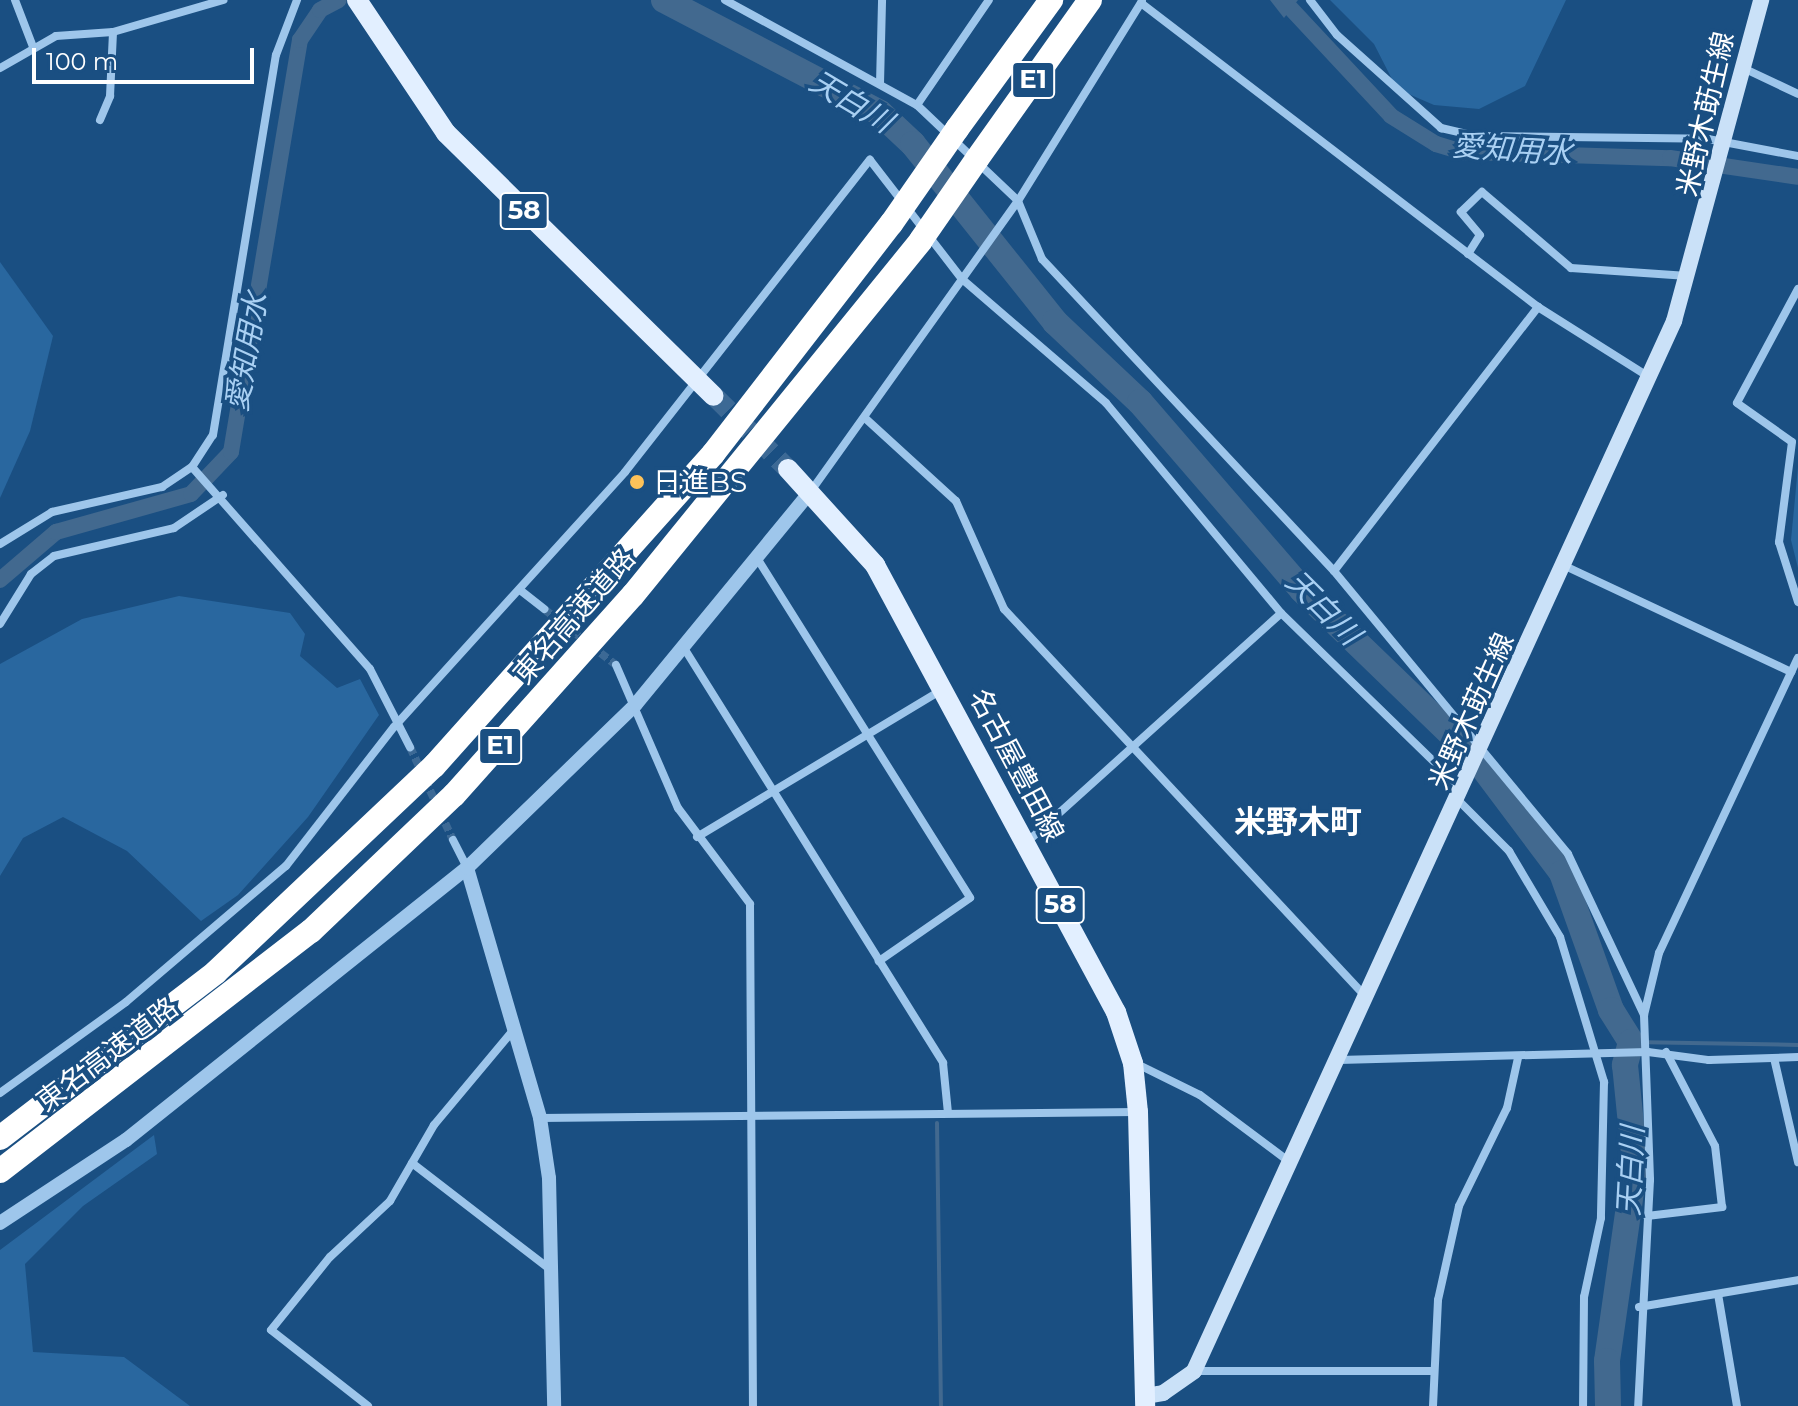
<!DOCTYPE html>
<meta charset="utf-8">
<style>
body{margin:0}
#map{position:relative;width:1798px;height:1406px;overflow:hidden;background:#1a4f82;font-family:Montserrat,"Noto Sans JP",sans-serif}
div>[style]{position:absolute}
.green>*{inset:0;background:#29679f}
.water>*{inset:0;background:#42698f}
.stream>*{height:4px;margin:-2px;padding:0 2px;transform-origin:2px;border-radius:2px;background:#42698f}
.canal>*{height:16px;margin:-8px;padding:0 8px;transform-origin:8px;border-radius:8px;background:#42698f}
.river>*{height:26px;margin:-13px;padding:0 13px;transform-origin:13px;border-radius:13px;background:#42698f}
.minor-tunnel>*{height:8px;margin-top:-4px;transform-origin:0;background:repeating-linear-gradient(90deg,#3c6995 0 8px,transparent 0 12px)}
.primary-tunnel>*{height:20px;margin-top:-10px;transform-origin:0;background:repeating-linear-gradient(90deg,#3c6995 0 20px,transparent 0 30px)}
.minor>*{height:8px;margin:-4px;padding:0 4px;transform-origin:4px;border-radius:4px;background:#9ec6eb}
.tertiary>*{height:14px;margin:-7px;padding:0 7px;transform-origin:7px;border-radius:7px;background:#9ec6eb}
.secondary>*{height:16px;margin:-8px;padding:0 8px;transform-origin:8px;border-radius:8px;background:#cae1f8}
.primary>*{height:20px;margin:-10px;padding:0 10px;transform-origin:10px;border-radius:10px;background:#e2efff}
.motorway>*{height:24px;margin:-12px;padding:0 12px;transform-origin:12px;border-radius:12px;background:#fff}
.motorway-bridge>*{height:24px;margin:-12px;padding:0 12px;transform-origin:12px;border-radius:12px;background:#fff}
.dots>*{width:22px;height:22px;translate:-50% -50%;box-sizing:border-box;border:4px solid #1a4f82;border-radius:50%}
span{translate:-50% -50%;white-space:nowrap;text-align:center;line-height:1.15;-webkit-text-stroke:7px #1a4f82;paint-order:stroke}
.shield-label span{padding:2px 6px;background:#1a4f82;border:2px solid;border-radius:6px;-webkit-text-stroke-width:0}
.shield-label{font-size:26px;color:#fff;font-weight:700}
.street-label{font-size:28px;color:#fff}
.poi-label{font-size:28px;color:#fff}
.left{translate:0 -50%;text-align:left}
.water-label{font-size:30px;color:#a9d0f3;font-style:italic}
.quarter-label{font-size:32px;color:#fff;font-weight:700}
.scale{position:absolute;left:32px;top:48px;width:222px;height:36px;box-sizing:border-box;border:4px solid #fff;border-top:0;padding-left:10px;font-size:24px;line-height:28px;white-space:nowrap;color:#fff;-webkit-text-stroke:6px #1a4f82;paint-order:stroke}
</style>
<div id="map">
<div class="green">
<div style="clip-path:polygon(1330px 0,1566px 0,1525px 86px,1479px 109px,1434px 105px,1397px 89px,1374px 44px)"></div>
<div style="clip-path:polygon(0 262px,53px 336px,30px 431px,0 498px)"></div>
<div style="clip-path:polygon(1798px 467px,1798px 568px,1791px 540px)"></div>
<div style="clip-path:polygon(179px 596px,290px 613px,305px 634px,300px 656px,337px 688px,360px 679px,379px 715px,308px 817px,238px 895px,201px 921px,127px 851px,63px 817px,23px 838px,0 876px,0 664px,82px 619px)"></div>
<div style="clip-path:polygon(154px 1135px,157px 1154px,83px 1206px,25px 1264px,33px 1352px,124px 1357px,190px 1406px,0 1406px,0 1250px)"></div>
</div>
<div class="water">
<div style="clip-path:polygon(1270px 0,1298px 0,1284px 18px)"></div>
</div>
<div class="stream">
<div style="left:1631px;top:1042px;width:167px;rotate:1deg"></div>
<div style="left:937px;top:1123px;width:283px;rotate:89.2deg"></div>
</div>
<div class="canal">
<div style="left:1283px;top:0;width:158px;rotate:47deg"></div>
<div style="left:1391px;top:116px;width:53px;rotate:31.9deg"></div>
<div style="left:1436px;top:144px;width:28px;rotate:17deg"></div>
<div style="left:1463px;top:152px;width:207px;rotate:1.7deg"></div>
<div style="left:1670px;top:158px;width:129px;rotate:8.4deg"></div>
<div style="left:0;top:580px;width:74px;rotate:-40.6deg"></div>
<div style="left:56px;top:532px;width:140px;rotate:-15.7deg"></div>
<div style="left:191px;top:494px;width:58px;rotate:-46.4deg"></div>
<div style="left:231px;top:452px;width:418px;rotate:-80.5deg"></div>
<div style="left:300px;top:40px;width:36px;rotate:-56deg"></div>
<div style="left:320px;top:10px;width:21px;rotate:-28deg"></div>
</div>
<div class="river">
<div style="left:664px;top:0;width:244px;rotate:27.6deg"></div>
<div style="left:880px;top:113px;width:45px;rotate:43.2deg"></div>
<div style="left:913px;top:144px;width:228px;rotate:51.4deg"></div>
<div style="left:1055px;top:322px;width:117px;rotate:43.3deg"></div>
<div style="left:1140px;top:402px;width:248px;rotate:49.2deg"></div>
<div style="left:1302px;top:590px;width:240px;rotate:44deg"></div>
<div style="left:1475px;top:757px;width:145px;rotate:53.1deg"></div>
<div style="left:1562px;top:873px;width:145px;rotate:70.3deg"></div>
<div style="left:1611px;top:1010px;width:38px;rotate:58deg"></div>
<div style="left:1631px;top:1042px;width:24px;rotate:105deg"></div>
<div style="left:1625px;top:1065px;width:100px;rotate:84.2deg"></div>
<div style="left:1635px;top:1164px;width:199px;rotate:98.1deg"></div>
<div style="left:1607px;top:1361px;width:45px;rotate:88.7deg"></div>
</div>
<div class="minor-tunnel">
<div style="left:544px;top:609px;width:91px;rotate:37.9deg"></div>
<div style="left:410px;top:747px;width:102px;rotate:65.2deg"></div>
</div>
<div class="primary-tunnel">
<div style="left:714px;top:396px;width:104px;rotate:44.6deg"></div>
</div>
<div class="minor">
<div style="left:15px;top:0;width:50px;rotate:69deg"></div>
<div style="left:725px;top:0;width:219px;rotate:28.7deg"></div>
<div style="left:917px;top:105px;width:139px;rotate:43.5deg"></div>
<div style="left:1018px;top:201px;width:63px;rotate:67.5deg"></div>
<div style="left:1042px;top:259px;width:427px;rotate:46.9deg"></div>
<div style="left:1334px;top:571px;width:367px;rotate:50.4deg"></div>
<div style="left:1568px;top:854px;width:178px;rotate:64.7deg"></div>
<div style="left:1644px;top:1015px;width:165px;rotate:87.9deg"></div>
<div style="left:1650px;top:1180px;width:226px;rotate:93deg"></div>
<div style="left:1310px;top:0;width:44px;rotate:52.4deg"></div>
<div style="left:1337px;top:35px;width:140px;rotate:41.8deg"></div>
<div style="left:1441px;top:128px;width:35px;rotate:13deg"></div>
<div style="left:1475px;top:136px;width:233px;rotate:0.7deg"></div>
<div style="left:1708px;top:139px;width:92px;rotate:10.7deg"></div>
<div style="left:1141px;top:3px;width:500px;rotate:37.44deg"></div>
<div style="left:1538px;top:307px;width:131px;rotate:32.2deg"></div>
<div style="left:1741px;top:67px;width:63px;rotate:25.3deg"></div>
<div style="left:0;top:68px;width:64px;rotate:-29.7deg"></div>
<div style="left:56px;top:36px;width:57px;rotate:-4deg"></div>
<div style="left:113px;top:32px;width:115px;rotate:-16.2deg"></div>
<div style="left:880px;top:84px;width:84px;rotate:-88.6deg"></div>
<div style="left:917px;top:105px;width:127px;rotate:-55.6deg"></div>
<div style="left:100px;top:120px;width:26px;rotate:-67deg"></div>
<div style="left:110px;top:96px;width:64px;rotate:-87.3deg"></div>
<div style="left:1468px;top:254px;width:22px;rotate:-58deg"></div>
<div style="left:1480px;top:235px;width:30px;rotate:-130deg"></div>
<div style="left:1461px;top:212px;width:29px;rotate:-44deg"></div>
<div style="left:1482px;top:192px;width:117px;rotate:40.5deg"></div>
<div style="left:1571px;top:268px;width:117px;rotate:3.9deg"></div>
<div style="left:1798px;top:289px;width:129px;rotate:118.2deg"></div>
<div style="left:1737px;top:403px;width:67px;rotate:35.3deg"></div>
<div style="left:1792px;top:442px;width:101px;rotate:97.4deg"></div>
<div style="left:1779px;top:542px;width:63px;rotate:72.4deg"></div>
<div style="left:865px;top:418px;width:123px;rotate:42.4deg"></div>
<div style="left:956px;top:501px;width:118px;rotate:66deg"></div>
<div style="left:1004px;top:609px;width:529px;rotate:46.99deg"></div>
<div style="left:192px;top:467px;width:269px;rotate:48.6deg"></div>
<div style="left:370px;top:669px;width:88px;rotate:62.9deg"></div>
<div style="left:811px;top:491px;width:356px;rotate:-54.5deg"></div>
<div style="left:1018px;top:201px;width:235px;rotate:-58.2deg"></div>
<div style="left:0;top:544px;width:61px;rotate:-31.6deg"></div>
<div style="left:52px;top:512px;width:113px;rotate:-12.8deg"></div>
<div style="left:162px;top:487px;width:36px;rotate:-34deg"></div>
<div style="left:192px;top:467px;width:38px;rotate:-57deg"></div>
<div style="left:213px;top:435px;width:385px;rotate:-80.6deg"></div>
<div style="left:276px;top:55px;width:59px;rotate:-69.1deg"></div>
<div style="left:757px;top:558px;width:401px;rotate:57.9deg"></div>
<div style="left:970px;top:898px;width:111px;rotate:145.3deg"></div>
<div style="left:1565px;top:566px;width:250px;rotate:25.1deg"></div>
<div style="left:1334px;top:571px;width:334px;rotate:-52.3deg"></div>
<div style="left:520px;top:590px;width:31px;rotate:38deg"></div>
<div style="left:0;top:624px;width:59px;rotate:-58.2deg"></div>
<div style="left:31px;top:574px;width:29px;rotate:-38deg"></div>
<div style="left:54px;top:556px;width:123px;rotate:-13.1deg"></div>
<div style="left:174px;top:528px;width:59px;rotate:-34deg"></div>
<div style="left:684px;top:648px;width:489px;rotate:58deg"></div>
<div style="left:943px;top:1063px;width:50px;rotate:84.3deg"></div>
<div style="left:616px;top:665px;width:156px;rotate:66.6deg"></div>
<div style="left:678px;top:808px;width:120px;rotate:53.1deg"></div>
<div style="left:750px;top:904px;width:502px;rotate:89.66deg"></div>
<div style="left:1459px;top:801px;width:71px;rotate:45deg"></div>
<div style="left:1509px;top:851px;width:100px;rotate:59.3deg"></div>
<div style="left:1560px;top:937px;width:152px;rotate:73.1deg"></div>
<div style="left:1604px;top:1082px;width:136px;rotate:91.3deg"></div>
<div style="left:1601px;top:1218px;width:81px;rotate:102.1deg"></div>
<div style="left:1584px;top:1297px;width:109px;rotate:90.5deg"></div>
<div style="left:697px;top:837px;width:287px;rotate:-31deg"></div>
<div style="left:453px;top:840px;width:31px;rotate:63deg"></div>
<div style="left:1027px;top:842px;width:342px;rotate:-42deg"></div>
<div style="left:1644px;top:1015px;width:64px;rotate:-76.4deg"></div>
<div style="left:1659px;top:953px;width:326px;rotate:-64.8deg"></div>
<div style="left:1774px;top:1058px;width:107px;rotate:77deg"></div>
<div style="left:1339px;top:1060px;width:309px;rotate:-1.5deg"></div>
<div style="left:1648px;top:1052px;width:62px;rotate:7.5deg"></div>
<div style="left:1709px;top:1060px;width:89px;rotate:-1.9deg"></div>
<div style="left:1135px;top:1063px;width:72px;rotate:26.2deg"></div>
<div style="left:1200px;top:1095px;width:109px;rotate:36.8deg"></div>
<div style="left:0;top:1093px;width:155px;rotate:-35.8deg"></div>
<div style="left:126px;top:1002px;width:210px;rotate:-40.4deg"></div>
<div style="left:286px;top:866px;width:176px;rotate:-52.2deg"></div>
<div style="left:394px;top:727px;width:344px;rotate:-47.8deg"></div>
<div style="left:625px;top:472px;width:397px;rotate:-51.9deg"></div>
<div style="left:870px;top:160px;width:150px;rotate:52.3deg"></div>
<div style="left:962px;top:279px;width:190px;rotate:40.7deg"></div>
<div style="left:1106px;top:403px;width:273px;rotate:50.2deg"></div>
<div style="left:1281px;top:613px;width:251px;rotate:44.2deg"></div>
<div style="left:540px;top:1118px;width:597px;rotate:-0.58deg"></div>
<div style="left:412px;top:1163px;width:175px;rotate:37.6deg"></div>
<div style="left:1647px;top:1216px;width:76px;rotate:-6.8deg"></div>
<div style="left:1722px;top:1207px;width:61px;rotate:-96.5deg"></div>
<div style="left:1715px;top:1146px;width:106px;rotate:-117.5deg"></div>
<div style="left:1718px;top:1294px;width:114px;rotate:80.4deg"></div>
<div style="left:1639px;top:1307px;width:161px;rotate:-9.6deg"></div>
<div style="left:1194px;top:1371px;width:238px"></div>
<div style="left:368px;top:1406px;width:123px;rotate:-141.9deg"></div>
<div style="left:271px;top:1330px;width:94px;rotate:-51.1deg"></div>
<div style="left:330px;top:1257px;width:82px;rotate:-43deg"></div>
<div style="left:390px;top:1201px;width:88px;rotate:-59.9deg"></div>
<div style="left:434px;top:1125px;width:126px;rotate:-50.1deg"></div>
<div style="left:1433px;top:1406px;width:106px;rotate:-87.3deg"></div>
<div style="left:1438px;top:1300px;width:96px;rotate:-77.4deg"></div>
<div style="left:1459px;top:1206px;width:109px;rotate:-63.9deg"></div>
<div style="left:1507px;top:1108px;width:51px;rotate:-77.6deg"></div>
</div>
<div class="tertiary">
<div style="left:467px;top:868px;width:260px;rotate:73.7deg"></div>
<div style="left:540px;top:1118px;width:61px;rotate:81.5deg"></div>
<div style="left:549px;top:1178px;width:228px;rotate:88.7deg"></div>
<div style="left:0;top:1223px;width:151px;rotate:-33.4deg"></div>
<div style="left:126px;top:1140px;width:436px;rotate:-38.6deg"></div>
<div style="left:467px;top:868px;width:235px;rotate:-44.1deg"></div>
<div style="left:636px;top:704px;width:276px;rotate:-50.6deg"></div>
</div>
<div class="secondary">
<div style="left:1145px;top:1396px;width:18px;rotate:-9deg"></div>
<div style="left:1163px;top:1393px;width:38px;rotate:-35deg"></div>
<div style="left:1194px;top:1371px;width:1155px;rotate:-65.43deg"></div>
<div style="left:1674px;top:321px;width:333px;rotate:-74.8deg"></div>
</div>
<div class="primary">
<div style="left:357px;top:0;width:160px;rotate:56.2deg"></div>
<div style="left:446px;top:133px;width:375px;rotate:44.5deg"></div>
<div style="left:788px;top:469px;width:130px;rotate:47.8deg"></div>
<div style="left:875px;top:565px;width:508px;rotate:61.67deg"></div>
<div style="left:1116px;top:1012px;width:54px;rotate:71.6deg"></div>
<div style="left:1133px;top:1063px;width:49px;rotate:84.2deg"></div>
<div style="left:1138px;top:1112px;width:294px;rotate:88.6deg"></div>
</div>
<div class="motorway">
<div style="left:957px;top:129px;width:160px;rotate:-53.9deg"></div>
<div style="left:977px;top:159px;width:195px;rotate:-54.6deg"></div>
<div style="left:0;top:1138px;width:272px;rotate:-37.5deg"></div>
<div style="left:216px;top:972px;width:300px;rotate:-43.4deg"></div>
<div style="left:434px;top:766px;width:419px;rotate:-48.2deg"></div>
<div style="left:713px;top:454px;width:291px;rotate:-52.3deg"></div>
<div style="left:0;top:1171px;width:393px;rotate:-37.7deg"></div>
<div style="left:311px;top:931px;width:197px;rotate:-43.6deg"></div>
<div style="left:454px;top:795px;width:268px;rotate:-48.2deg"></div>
<div style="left:633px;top:595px;width:457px;rotate:-50.9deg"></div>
</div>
<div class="motorway-bridge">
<div style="left:891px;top:224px;width:116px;rotate:-55.2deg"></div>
<div style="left:921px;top:240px;width:98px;rotate:-55.3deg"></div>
</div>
<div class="dots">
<div style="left:637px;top:482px;background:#fdc259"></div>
</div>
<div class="shield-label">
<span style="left:1033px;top:80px">E1</span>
<span style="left:524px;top:211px">58</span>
<span style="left:500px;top:746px">E1</span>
<span style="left:1060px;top:905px">58</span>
</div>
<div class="street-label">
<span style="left:1705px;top:114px;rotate:-77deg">米野木莇生線</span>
<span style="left:574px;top:616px;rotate:-49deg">東名高速道路</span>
<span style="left:1471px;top:711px;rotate:-66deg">米野木莇生線</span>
<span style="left:1017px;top:765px;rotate:62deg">名古屋豊田線</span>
<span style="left:107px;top:1054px;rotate:-37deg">東名高速道路</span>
</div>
<div class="poi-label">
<span class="left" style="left:653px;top:482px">日進BS</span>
</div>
<div class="water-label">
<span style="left:851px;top:102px;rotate:31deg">天白川</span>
<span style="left:1512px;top:150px;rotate:4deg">愛知用水</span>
<span style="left:247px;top:352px;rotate:-80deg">愛知用水</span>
<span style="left:1323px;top:608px;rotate:45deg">天白川</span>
<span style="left:1631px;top:1171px;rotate:-87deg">天白川</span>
</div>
<div class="quarter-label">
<span style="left:1298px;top:822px">米野木町</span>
</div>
<div class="scale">100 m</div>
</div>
